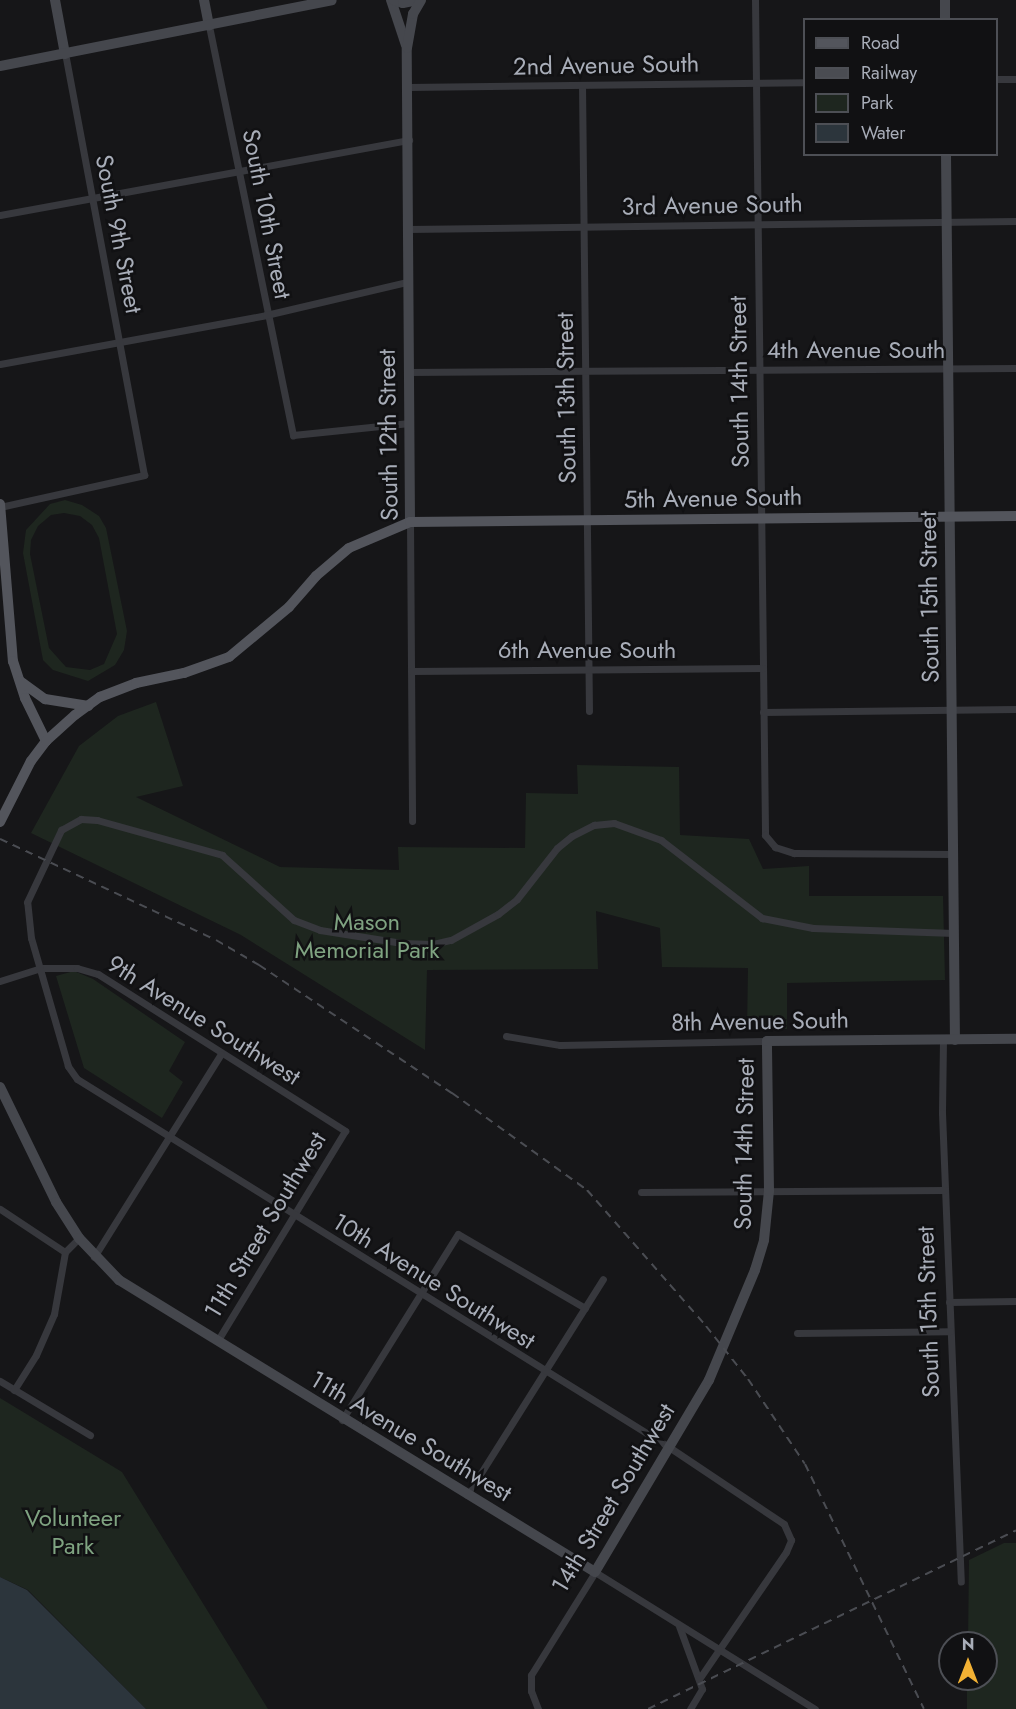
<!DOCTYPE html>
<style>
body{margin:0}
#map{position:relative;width:1016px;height:1709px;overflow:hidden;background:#161618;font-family:Jost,sans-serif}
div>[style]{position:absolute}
.green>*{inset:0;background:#1e261f}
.water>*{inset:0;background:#2c353c}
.street>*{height:7px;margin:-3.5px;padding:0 3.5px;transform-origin:3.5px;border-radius:3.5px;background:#37383d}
.secondary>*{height:10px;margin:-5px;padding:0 5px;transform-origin:5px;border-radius:5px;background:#45474d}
.primary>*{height:10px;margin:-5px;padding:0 5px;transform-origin:5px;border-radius:5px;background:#53555c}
.rail>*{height:2px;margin-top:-1px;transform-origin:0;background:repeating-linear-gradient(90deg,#4a4c52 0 8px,transparent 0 14px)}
span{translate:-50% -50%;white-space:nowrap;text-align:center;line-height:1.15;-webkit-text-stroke:5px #111113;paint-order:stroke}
.street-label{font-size:24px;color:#a8adb8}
.park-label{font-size:24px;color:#7fa381}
.legend{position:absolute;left:803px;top:18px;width:195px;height:138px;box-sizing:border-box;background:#111113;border:2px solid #4d4f55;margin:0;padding:8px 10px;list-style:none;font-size:18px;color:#a8adb8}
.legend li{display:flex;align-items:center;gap:12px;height:30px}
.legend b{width:30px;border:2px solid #4d4f55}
.north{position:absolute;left:938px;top:1631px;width:60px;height:60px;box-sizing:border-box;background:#111113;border:2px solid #4d4f55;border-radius:50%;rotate:0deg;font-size:16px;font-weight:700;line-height:24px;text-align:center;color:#a8adb8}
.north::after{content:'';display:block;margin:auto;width:21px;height:27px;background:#f2b134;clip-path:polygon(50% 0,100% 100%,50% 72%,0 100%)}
</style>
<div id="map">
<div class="green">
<div style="clip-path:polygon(evenodd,65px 500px,82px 505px,99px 516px,106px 528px,127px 631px,124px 650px,115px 665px,88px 681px,53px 670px,43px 660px,23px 553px,26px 530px,50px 504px,65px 500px,64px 513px,80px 516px,92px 525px,99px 538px,117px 634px,104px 664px,90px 670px,66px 667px,49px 648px,30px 554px,31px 540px,38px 526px,51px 515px,64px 513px)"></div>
<div style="clip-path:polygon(156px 702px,183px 786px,136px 797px,280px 867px,399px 870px,398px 847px,525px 848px,526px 793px,578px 794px,577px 765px,679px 767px,680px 835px,749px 839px,763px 869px,809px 866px,809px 896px,943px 896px,945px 980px,787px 983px,787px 1029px,747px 1030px,748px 968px,662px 967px,660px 928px,596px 911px,598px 969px,427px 970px,425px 1050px,241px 935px,31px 833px,79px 746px,118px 716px)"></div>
<div style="clip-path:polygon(74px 971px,93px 979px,185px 1042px,169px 1071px,183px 1082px,162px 1118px,84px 1068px,56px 976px)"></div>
<div style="clip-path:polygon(0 1398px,122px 1472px,268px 1709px,146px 1709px,28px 1590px,0 1577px)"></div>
<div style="clip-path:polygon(1004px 1543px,1016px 1543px,1016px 1709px,967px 1709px,967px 1679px,986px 1679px,986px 1643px,968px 1643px,969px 1560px)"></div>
</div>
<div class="water">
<div style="clip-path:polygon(0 1577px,27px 1590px,146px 1709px,0 1709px)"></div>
</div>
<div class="street">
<div style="left:755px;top:0;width:835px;rotate:89.31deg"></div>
<div style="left:765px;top:835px;width:16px;rotate:50deg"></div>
<div style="left:775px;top:847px;width:20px;rotate:18deg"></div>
<div style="left:794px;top:853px;width:159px;rotate:0.4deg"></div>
<div style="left:209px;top:26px;width:418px;rotate:78.4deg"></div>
<div style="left:293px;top:435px;width:117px;rotate:-5.9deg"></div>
<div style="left:996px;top:79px;width:20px"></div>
<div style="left:582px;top:85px;width:626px;rotate:89.36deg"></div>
<div style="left:408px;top:87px;width:396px;rotate:-0.7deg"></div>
<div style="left:0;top:215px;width:416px;rotate:-10.4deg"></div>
<div style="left:408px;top:229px;width:608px;rotate:-0.75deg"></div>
<div style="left:0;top:364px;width:270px;rotate:-10.4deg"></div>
<div style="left:266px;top:315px;width:145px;rotate:-13.2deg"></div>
<div style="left:408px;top:372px;width:608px;rotate:-0.38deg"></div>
<div style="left:0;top:507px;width:148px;rotate:-12.5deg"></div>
<div style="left:144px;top:475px;width:428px;rotate:-100.6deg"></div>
<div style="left:410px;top:522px;width:299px;rotate:89.6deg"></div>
<div style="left:411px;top:671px;width:352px;rotate:-0.5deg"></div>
<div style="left:763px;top:712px;width:253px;rotate:-0.7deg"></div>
<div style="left:0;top:981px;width:43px;rotate:-17.6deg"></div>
<div style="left:41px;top:968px;width:36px"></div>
<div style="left:77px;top:968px;width:22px;rotate:16deg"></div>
<div style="left:98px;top:974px;width:293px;rotate:32.4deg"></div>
<div style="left:345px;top:1131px;width:245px;rotate:121.3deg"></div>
<div style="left:506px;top:1036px;width:55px;rotate:9.5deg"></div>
<div style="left:560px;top:1045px;width:207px;rotate:-1.1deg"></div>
<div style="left:943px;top:1040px;width:73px;rotate:90.8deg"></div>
<div style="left:942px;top:1113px;width:469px;rotate:87.7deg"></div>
<div style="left:641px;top:1192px;width:304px;rotate:-0.4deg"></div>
<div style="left:0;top:1209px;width:78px;rotate:33.5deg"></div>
<div style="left:65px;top:1252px;width:20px;rotate:-45deg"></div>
<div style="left:94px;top:1257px;width:239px;rotate:-58deg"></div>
<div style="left:949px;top:1302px;width:67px;rotate:-0.9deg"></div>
<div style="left:797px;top:1333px;width:153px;rotate:-0.7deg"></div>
<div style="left:0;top:1381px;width:105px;rotate:31deg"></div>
<div style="left:14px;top:1390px;width:41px;rotate:-57.8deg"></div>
<div style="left:36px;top:1355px;width:45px;rotate:-66.3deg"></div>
<div style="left:54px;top:1314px;width:63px;rotate:-79.9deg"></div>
<div style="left:342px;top:1420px;width:219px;rotate:-58.1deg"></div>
<div style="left:458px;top:1234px;width:147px;rotate:30.2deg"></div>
<div style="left:467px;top:1495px;width:255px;rotate:-57.8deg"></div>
<div style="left:679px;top:1626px;width:67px;rotate:69.9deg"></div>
<div style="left:702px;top:1689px;width:23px;rotate:121deg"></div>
<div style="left:699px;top:1679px;width:154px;rotate:-55.6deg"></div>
<div style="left:786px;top:1552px;width:13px;rotate:-67deg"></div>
<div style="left:791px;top:1540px;width:17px;rotate:-114deg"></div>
<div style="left:784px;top:1524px;width:138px;rotate:-146.2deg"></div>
<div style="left:669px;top:1447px;width:697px;rotate:-148.13deg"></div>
<div style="left:77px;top:1079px;width:16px;rotate:-125deg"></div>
<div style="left:68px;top:1066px;width:133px;rotate:-106.1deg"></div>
<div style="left:31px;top:938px;width:36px;rotate:-96deg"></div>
<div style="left:27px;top:902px;width:80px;rotate:-64.7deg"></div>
<div style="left:61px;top:830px;width:23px;rotate:-29deg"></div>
<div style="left:81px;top:819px;width:16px;rotate:4deg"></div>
<div style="left:97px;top:820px;width:130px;rotate:15.6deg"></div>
<div style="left:222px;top:855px;width:97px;rotate:42.1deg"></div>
<div style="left:294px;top:920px;width:28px;rotate:21deg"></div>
<div style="left:320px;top:930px;width:83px;rotate:9deg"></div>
<div style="left:402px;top:943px;width:31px;rotate:2deg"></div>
<div style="left:433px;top:944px;width:18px;rotate:-13deg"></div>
<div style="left:451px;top:940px;width:54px;rotate:-29deg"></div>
<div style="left:498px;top:914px;width:24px;rotate:-38deg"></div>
<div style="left:517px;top:899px;width:65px;rotate:-51.9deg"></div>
<div style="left:557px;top:848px;width:19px;rotate:-39deg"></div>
<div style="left:572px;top:836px;width:25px;rotate:-27deg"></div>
<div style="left:594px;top:825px;width:20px;rotate:-6deg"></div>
<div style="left:614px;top:823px;width:50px;rotate:19.9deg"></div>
<div style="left:661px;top:840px;width:128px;rotate:37.7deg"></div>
<div style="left:762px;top:918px;width:52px;rotate:11.1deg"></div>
<div style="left:813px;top:928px;width:141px;rotate:2deg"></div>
<div style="left:538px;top:1709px;width:19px;rotate:-111deg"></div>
<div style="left:531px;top:1691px;width:16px;rotate:-90deg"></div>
<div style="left:531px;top:1675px;width:121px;rotate:-58.1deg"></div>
<div style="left:595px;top:1572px;width:259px;rotate:31.9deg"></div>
</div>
<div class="secondary">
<div style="left:55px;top:0;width:55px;rotate:79.5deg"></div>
<div style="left:204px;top:0;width:26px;rotate:79deg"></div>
<div style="left:391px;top:0;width:47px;rotate:71.6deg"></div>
<div style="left:393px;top:0;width:10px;rotate:17deg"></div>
<div style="left:403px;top:3px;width:15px;rotate:-11deg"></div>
<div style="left:945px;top:0;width:20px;rotate:90deg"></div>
<div style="left:0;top:66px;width:338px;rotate:-11.2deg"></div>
<div style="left:946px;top:154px;width:886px;rotate:89.42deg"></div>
<div style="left:410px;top:522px;width:474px;rotate:-90.4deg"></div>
<div style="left:407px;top:48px;width:35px;rotate:-80deg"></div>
<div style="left:413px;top:14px;width:16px;rotate:-60deg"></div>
<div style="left:0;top:1087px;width:128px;rotate:64deg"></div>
<div style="left:56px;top:1202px;width:43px;rotate:57.4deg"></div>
<div style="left:79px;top:1238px;width:58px;rotate:46.4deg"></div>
<div style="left:119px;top:1280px;width:558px;rotate:31.53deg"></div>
<div style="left:595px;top:1572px;width:223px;rotate:-59.3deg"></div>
<div style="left:709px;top:1380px;width:119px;rotate:-67.3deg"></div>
<div style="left:755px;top:1270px;width:31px;rotate:-73deg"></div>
<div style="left:764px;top:1240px;width:49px;rotate:-84.2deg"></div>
<div style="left:769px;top:1191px;width:150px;rotate:-90.8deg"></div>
<div style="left:767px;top:1041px;width:249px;rotate:-0.5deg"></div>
</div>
<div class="primary">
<div style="left:0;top:504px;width:158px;rotate:85.3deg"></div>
<div style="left:13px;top:661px;width:39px;rotate:72deg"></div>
<div style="left:25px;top:698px;width:48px;rotate:64deg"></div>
<div style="left:20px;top:681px;width:31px;rotate:36deg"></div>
<div style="left:45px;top:699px;width:44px;rotate:9.2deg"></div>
<div style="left:0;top:822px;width:68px;rotate:-63.1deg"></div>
<div style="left:31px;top:761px;width:25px;rotate:-53deg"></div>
<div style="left:46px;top:741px;width:39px;rotate:-42deg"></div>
<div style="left:75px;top:715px;width:31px;rotate:-36deg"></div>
<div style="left:100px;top:697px;width:39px;rotate:-21deg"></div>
<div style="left:136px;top:683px;width:49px;rotate:-11.8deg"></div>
<div style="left:184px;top:673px;width:48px;rotate:-19.6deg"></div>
<div style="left:229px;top:657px;width:78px;rotate:-39.8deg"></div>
<div style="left:289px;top:607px;width:41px;rotate:-48.9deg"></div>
<div style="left:316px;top:576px;width:43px;rotate:-40.3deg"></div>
<div style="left:349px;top:548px;width:66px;rotate:-23.1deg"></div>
<div style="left:410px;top:522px;width:606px;rotate:-0.57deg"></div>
</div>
<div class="rail">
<div style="left:0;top:839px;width:238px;rotate:25.1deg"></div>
<div style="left:216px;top:940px;width:50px;rotate:30.2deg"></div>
<div style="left:259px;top:965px;width:232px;rotate:33.6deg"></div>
<div style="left:452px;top:1093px;width:166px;rotate:35.7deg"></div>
<div style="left:587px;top:1190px;width:181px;rotate:48.8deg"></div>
<div style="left:706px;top:1326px;width:68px;rotate:51.6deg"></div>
<div style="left:748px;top:1379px;width:102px;rotate:56.2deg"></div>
<div style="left:805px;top:1464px;width:272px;rotate:64.1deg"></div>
<div style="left:648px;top:1709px;width:409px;rotate:-25.9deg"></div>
</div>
<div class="street-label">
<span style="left:606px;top:65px;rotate:-1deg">2nd Avenue South</span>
<span style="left:712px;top:205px;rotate:-1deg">3rd Avenue South</span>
<span style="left:267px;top:214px;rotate:79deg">South 10th Street</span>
<span style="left:119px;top:234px;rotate:79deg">South 9th Street</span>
<span style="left:856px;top:350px">4th Avenue South</span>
<span style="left:739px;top:382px;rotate:-91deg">South 14th Street</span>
<span style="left:566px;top:398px;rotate:-91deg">South 13th Street</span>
<span style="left:388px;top:435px;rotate:-91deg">South 12th Street</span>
<span style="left:713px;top:498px;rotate:-1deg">5th Avenue South</span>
<span style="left:929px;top:597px;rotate:-91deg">South 15th Street</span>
<span style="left:587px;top:650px">6th Avenue South</span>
<span style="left:204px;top:1020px;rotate:32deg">9th Avenue Southwest</span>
<span style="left:760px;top:1021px;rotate:-1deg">8th Avenue South</span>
<span style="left:744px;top:1144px;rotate:-89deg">South 14th Street</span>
<span style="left:265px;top:1225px;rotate:-59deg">11th Street Southwest</span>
<span style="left:434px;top:1281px;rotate:32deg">10th Avenue Southwest</span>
<span style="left:928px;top:1312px;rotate:-92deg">South 15th Street</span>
<span style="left:411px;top:1436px;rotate:31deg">11th Avenue Southwest</span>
<span style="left:613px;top:1498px;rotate:-59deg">14th Street Southwest</span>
</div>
<div class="park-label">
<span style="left:367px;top:936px">Mason<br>Memorial Park</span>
<span style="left:73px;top:1532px">Volunteer<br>Park</span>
</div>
<ul class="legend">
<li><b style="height:8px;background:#53555c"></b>Road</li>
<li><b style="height:8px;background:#4a4c52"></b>Railway</li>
<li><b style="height:16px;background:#1e261f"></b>Park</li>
<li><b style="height:16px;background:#2c353c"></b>Water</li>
</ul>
<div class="north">N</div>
</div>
